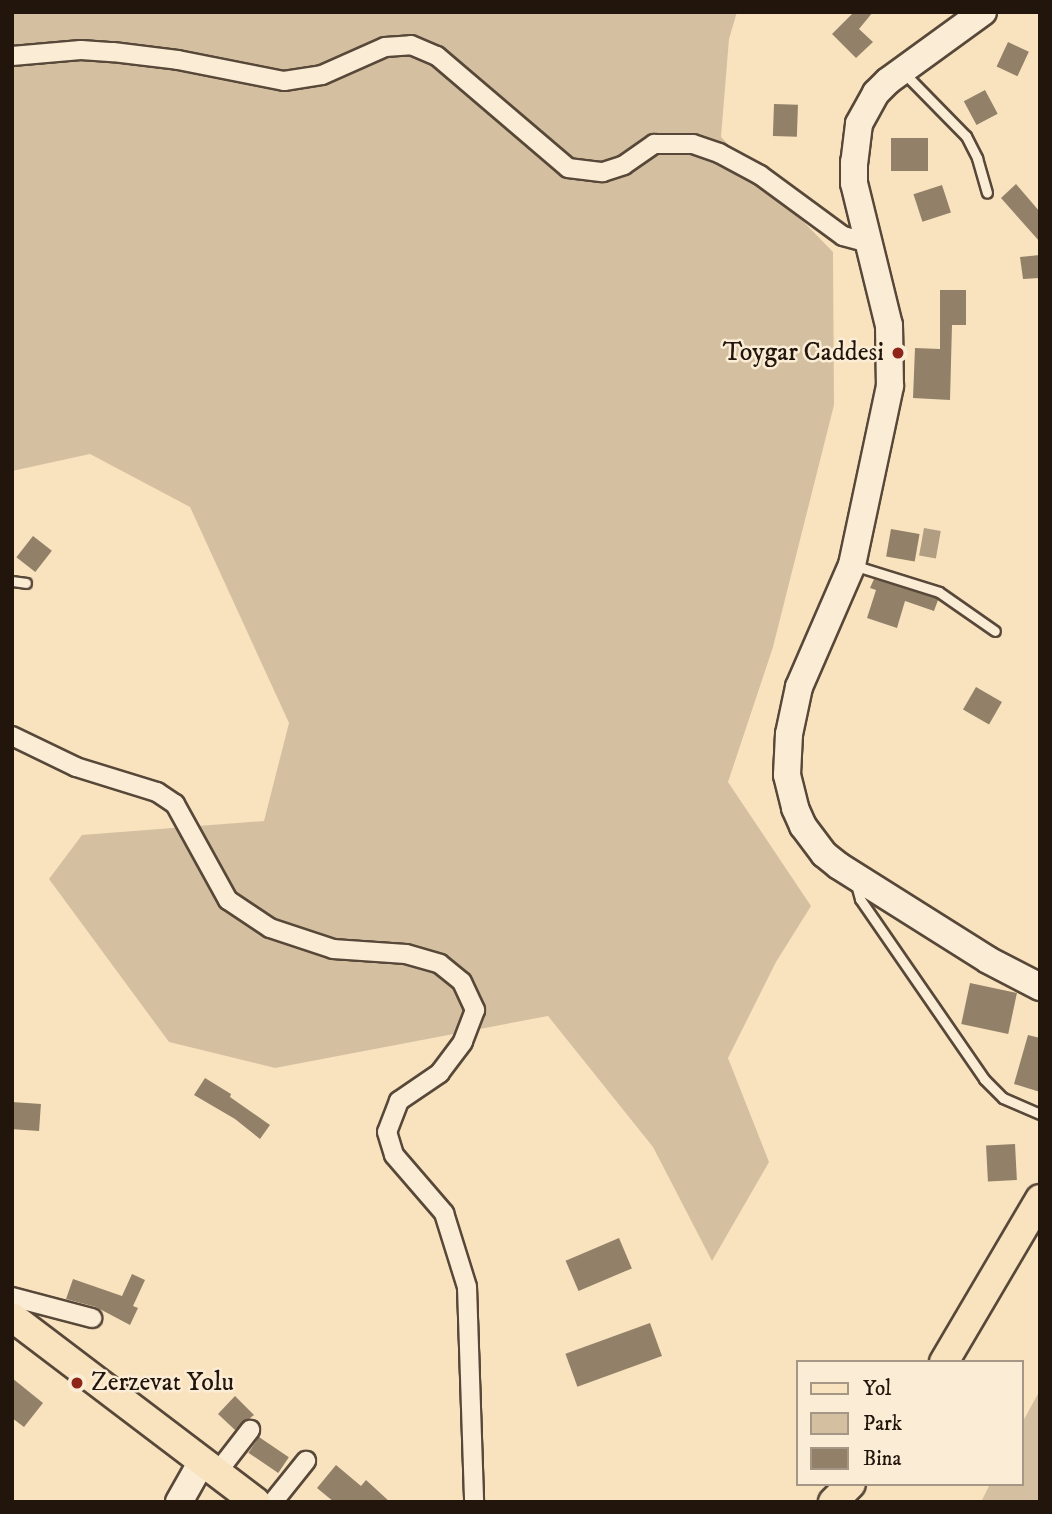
<!DOCTYPE html>
<style>
body{margin:0}
#map{position:relative;width:1052px;height:1514px;overflow:hidden;background:#f9e3bf;font-family:"IM FELL DW Pica",serif}
div>[style]{position:absolute}
.green>*{inset:0;background:#d4c0a1}
.water>*{inset:0;background:#b09d82;transform-origin:0 0}
.building>*{inset:0;background:#928069;transform-origin:0 0}
.roads{filter:drop-shadow(2px 0 #584839) drop-shadow(-2px 0 #584839) drop-shadow(0 2px #584839) drop-shadow(0 -2px #584839)}
.lane>*{height:9px;margin:-4.5px;padding:0 4.5px;transform-origin:4.5px;border-radius:4.5px;background:#fbedd5}
.street>*{height:18px;margin:-9px;padding:0 9px;transform-origin:9px;border-radius:9px;background:#fbedd5}
.secondary>*{height:26px;margin:-13px;padding:0 13px;transform-origin:13px;border-radius:13px;background:#fbedd5}
.primary>*{height:28px;margin:-14px;padding:0 14px;transform-origin:14px;border-radius:14px;background:#f9e3bf}
.dots>*{width:19px;height:19px;translate:-50% -50%;box-sizing:border-box;border:4px solid #fbedd5;border-radius:50%}
span{translate:-50% -50%;white-space:nowrap;text-align:center;line-height:1.15;-webkit-text-stroke:5px #fbedd5;paint-order:stroke}
.poi-label{font-size:26px;color:#22150c}
.right{translate:-100% -50%;text-align:right}
.left{translate:0 -50%;text-align:left}
.frame{position:absolute;inset:0;border:14px solid #22150c;pointer-events:none}
.legend{position:absolute;left:796px;top:1360px;width:228px;height:126px;box-sizing:border-box;background:#fbedd5;border:2px solid #a49785;margin:0;padding:9px 12px;list-style:none;font-size:21px;color:#22150c}
.legend li{display:flex;align-items:center;gap:14px;height:35px}
.legend b{width:35px;border:2px solid #a49785}
</style>
<div id="map">
<div class="green">
<div style="clip-path:polygon(12px 12px,737px 12px,729px 39px,721px 137px,833px 252px,834px 405px,773px 647px,728px 782px,811px 906px,776px 962px,728px 1058px,769px 1162px,712px 1261px,653px 1147px,548px 1016px,275px 1068px,169px 1042px,49px 879px,82px 835px,264px 821px,289px 723px,190px 507px,90px 454px,12px 471px)"></div>
<div style="clip-path:polygon(1040px 1390px,1040px 1502px,981px 1502px,990px 1484px,1022px 1484px,1022px 1423px)"></div>
</div>
<div class="water">
<div style="left:924px;top:528px;width:17px;height:28px;rotate:10deg"></div>
</div>
<div class="building">
<div style="clip-path:polygon(854px 12px,873px 12px,859px 29px,873px 42px,856px 58px,832px 34px)"></div>
<div style="left:1008px;top:42px;width:23px;height:27px;rotate:25deg"></div>
<div style="left:985px;top:90px;width:27px;height:24px;rotate:62deg"></div>
<div style="left:774px;top:104px;width:24px;height:32px;rotate:2deg"></div>
<div style="left:891px;top:138px;width:37px;height:33px"></div>
<div style="clip-path:polygon(1016px 184px,1040px 212px,1040px 242px,1001px 198px)"></div>
<div style="left:942px;top:185px;width:29px;height:30px;rotate:72deg"></div>
<div style="clip-path:polygon(1040px 255px,1040px 278px,1023px 279px,1020px 257px)"></div>
<div style="clip-path:polygon(940px 290px,966px 290px,966px 325px,952px 325px,950px 400px,913px 398px,915px 348px,940px 349px)"></div>
<div style="left:891px;top:529px;width:29px;height:28px;rotate:10deg"></div>
<div style="left:33px;top:536px;width:24px;height:27px;rotate:38deg"></div>
<div style="clip-path:polygon(874px 579px,936px 598px,938px 600px,934px 611px,905px 601px,897px 628px,867px 618px,876px 590px,870px 588px)"></div>
<div style="left:976px;top:687px;width:30px;height:26px;rotate:30deg"></div>
<div style="left:970px;top:983px;width:48px;height:42px;rotate:12deg"></div>
<div style="clip-path:polygon(1028px 1035px,1040px 1038px,1040px 1092px,1014px 1084px)"></div>
<div style="clip-path:polygon(205px 1078px,231px 1094px,230px 1097px,270px 1125px,260px 1139px,235px 1119px,194px 1095px)"></div>
<div style="left:12px;top:1102px;width:29px;height:27px;rotate:4deg"></div>
<div style="left:1015px;top:1144px;width:36px;height:29px;rotate:87deg"></div>
<div style="left:619px;top:1238px;width:33px;height:58px;rotate:67deg"></div>
<div style="clip-path:polygon(132px 1274px,145px 1280px,133px 1306px,138px 1308px,130px 1325px,96px 1307px,66px 1299px,73px 1279px,122px 1296px)"></div>
<div style="left:650px;top:1323px;width:35px;height:90px;rotate:70deg"></div>
<div style="clip-path:polygon(12px 1378px,43px 1403px,24px 1427px,12px 1418px)"></div>
<div style="clip-path:polygon(235px 1396px,254px 1415px,235px 1430px,218px 1414px)"></div>
<div style="left:259px;top:1437px;width:36px;height:19px;rotate:34deg"></div>
<div style="clip-path:polygon(336px 1465px,361px 1486px,366px 1480px,390px 1502px,334px 1502px,317px 1488px)"></div>
</div>
<div class="roads">
<div class="lane">
<div style="left:905px;top:74px;width:87px;rotate:45.5deg"></div>
<div style="left:966px;top:136px;width:25px;rotate:63deg"></div>
<div style="left:977px;top:158px;width:36px;rotate:74deg"></div>
<div style="left:853px;top:565px;width:90px;rotate:17.4deg"></div>
<div style="left:939px;top:592px;width:68px;rotate:34.9deg"></div>
<div style="left:12px;top:581px;width:14px;rotate:8deg"></div>
<div style="left:856px;top:884px;width:16px;rotate:75deg"></div>
<div style="left:860px;top:899px;width:219px;rotate:55.4deg"></div>
<div style="left:984px;top:1079px;width:27px;rotate:45deg"></div>
<div style="left:1003px;top:1098px;width:40px;rotate:23.4deg"></div>
</div>
<div class="street">
<div style="left:12px;top:56px;width:69px;rotate:-5deg"></div>
<div style="left:81px;top:50px;width:32px;rotate:4deg"></div>
<div style="left:113px;top:52px;width:65px;rotate:7deg"></div>
<div style="left:178px;top:60px;width:108px;rotate:11.2deg"></div>
<div style="left:284px;top:81px;width:38px;rotate:-9deg"></div>
<div style="left:322px;top:75px;width:69px;rotate:-24deg"></div>
<div style="left:385px;top:47px;width:26px;rotate:-4deg"></div>
<div style="left:411px;top:45px;width:28px;rotate:23deg"></div>
<div style="left:437px;top:56px;width:172px;rotate:40.5deg"></div>
<div style="left:568px;top:168px;width:35px;rotate:7deg"></div>
<div style="left:603px;top:172px;width:22px;rotate:-18deg"></div>
<div style="left:624px;top:165px;width:37px;rotate:-35deg"></div>
<div style="left:654px;top:144px;width:39px"></div>
<div style="left:693px;top:144px;width:28px;rotate:19deg"></div>
<div style="left:719px;top:153px;width:47px;rotate:28.2deg"></div>
<div style="left:760px;top:175px;width:103px;rotate:36.3deg"></div>
<div style="left:843px;top:236px;width:27px;rotate:15deg"></div>
<div style="left:12px;top:736px;width:71px;rotate:25.8deg"></div>
<div style="left:76px;top:767px;width:85px;rotate:17.2deg"></div>
<div style="left:157px;top:792px;width:22px;rotate:34deg"></div>
<div style="left:175px;top:804px;width:110px;rotate:61.1deg"></div>
<div style="left:228px;top:900px;width:50px;rotate:33.7deg"></div>
<div style="left:270px;top:928px;width:66px;rotate:18.4deg"></div>
<div style="left:333px;top:949px;width:73px;rotate:3.9deg"></div>
<div style="left:406px;top:954px;width:35px;rotate:16deg"></div>
<div style="left:440px;top:964px;width:28px;rotate:39deg"></div>
<div style="left:462px;top:982px;width:31px;rotate:65deg"></div>
<div style="left:475px;top:1010px;width:34px;rotate:111deg"></div>
<div style="left:463px;top:1042px;width:39px;rotate:127deg"></div>
<div style="left:440px;top:1073px;width:50px;rotate:145.7deg"></div>
<div style="left:399px;top:1101px;width:33px;rotate:111deg"></div>
<div style="left:387px;top:1132px;width:24px;rotate:73deg"></div>
<div style="left:394px;top:1155px;width:77px;rotate:49.2deg"></div>
<div style="left:444px;top:1213px;width:77px;rotate:72.7deg"></div>
<div style="left:467px;top:1287px;width:215px;rotate:88.1deg"></div>
<div style="left:12px;top:1297px;width:83px;rotate:14.7deg"></div>
<div style="left:216px;top:1474px;width:56px;rotate:-52.3deg"></div>
<div style="left:273px;top:1502px;width:53px;rotate:-51.2deg"></div>
</div>
<div class="secondary">
<div style="left:983px;top:12px;width:117px;rotate:144deg"></div>
<div style="left:888px;top:81px;width:17px;rotate:135deg"></div>
<div style="left:876px;top:93px;width:35px;rotate:119deg"></div>
<div style="left:859px;top:124px;width:38px;rotate:97deg"></div>
<div style="left:854px;top:162px;width:21px;rotate:90deg"></div>
<div style="left:854px;top:183px;width:146px;rotate:76.2deg"></div>
<div style="left:889px;top:325px;width:61px;rotate:89.1deg"></div>
<div style="left:890px;top:386px;width:183px;rotate:102deg"></div>
<div style="left:852px;top:565px;width:133px;rotate:113.5deg"></div>
<div style="left:799px;top:687px;width:48px;rotate:102deg"></div>
<div style="left:789px;top:734px;width:41px;rotate:92.8deg"></div>
<div style="left:787px;top:775px;width:34px;rotate:76deg"></div>
<div style="left:795px;top:808px;width:20px;rotate:66deg"></div>
<div style="left:803px;top:826px;width:35px;rotate:53deg"></div>
<div style="left:824px;top:854px;width:19px;rotate:39deg"></div>
<div style="left:839px;top:866px;width:176px;rotate:32.2deg"></div>
<div style="left:988px;top:960px;width:59px;rotate:27.4deg"></div>
<div style="left:179px;top:1502px;width:45px;rotate:-60.6deg"></div>
</div>
<div class="primary">
<div style="left:12px;top:1317px;width:306px;rotate:37.2deg"></div>
<div style="left:944px;top:1362px;width:189px;rotate:-59.5deg"></div>
<div style="left:833px;top:1502px;width:25px;rotate:-45deg"></div>
</div>
</div>
<div class="dots">
<div style="left:898px;top:353px;background:#8f2418"></div>
<div style="left:77px;top:1383px;background:#8f2418"></div>
</div>
<div class="poi-label">
<span class="right" style="left:884px;top:353px">Toygar Caddesi</span>
<span class="left" style="left:91px;top:1383px">Zerzevat Yolu</span>
</div>
<div class="frame"></div>
<ul class="legend">
<li><b style="height:9px;background:#f9e3bf"></b>Yol</li>
<li><b style="height:19px;background:#d4c0a1"></b>Park</li>
<li><b style="height:19px;background:#928069"></b>Bina</li>
</ul>
</div>
